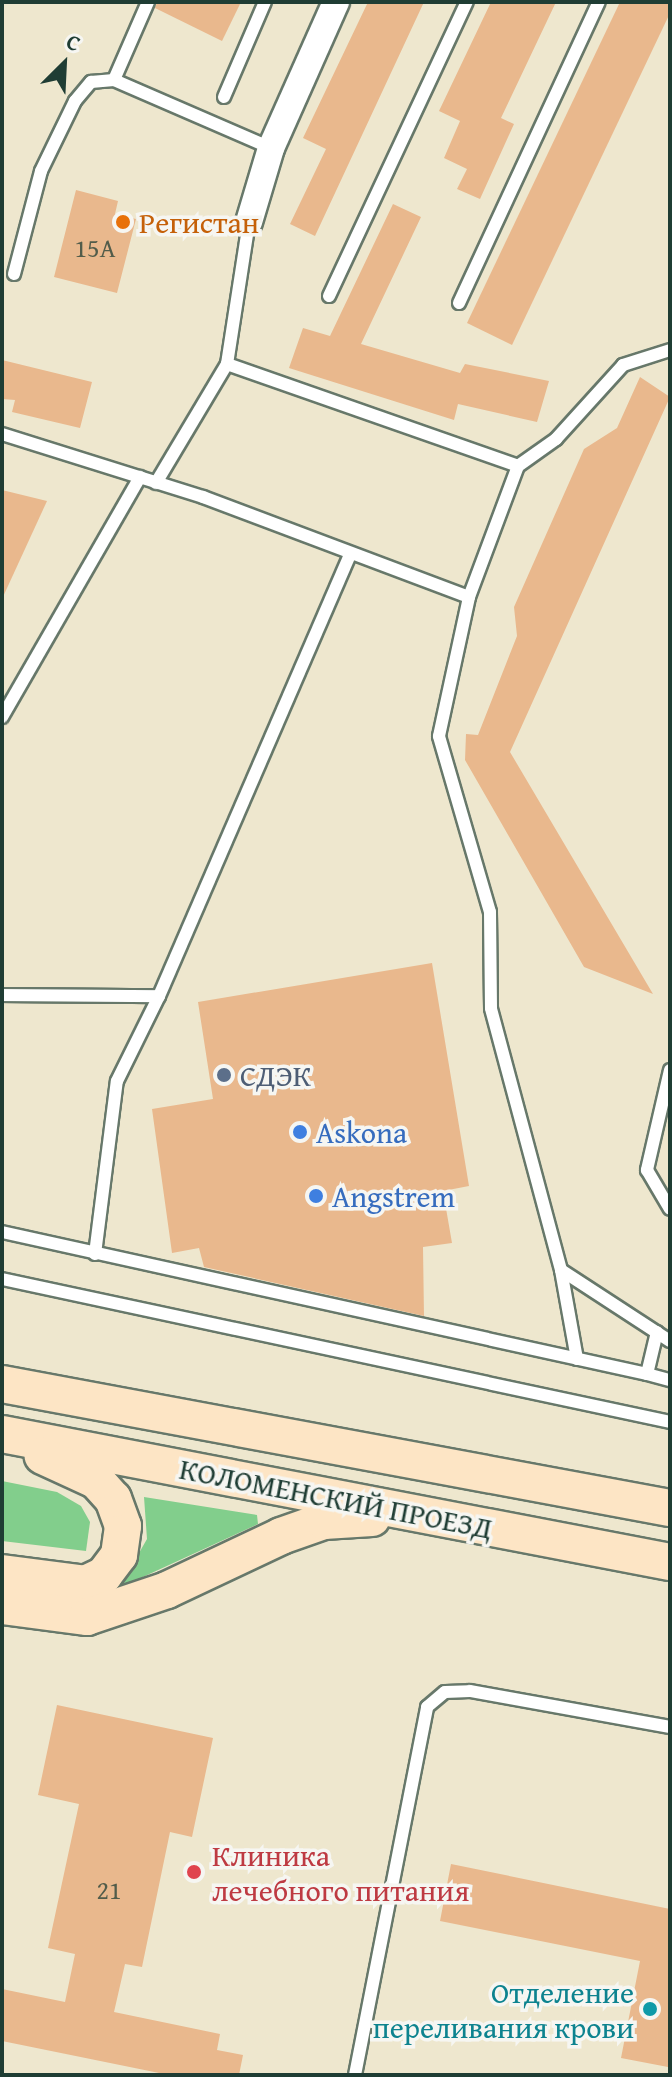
<!DOCTYPE html>
<meta charset="utf-8">
<style>
body{margin:0}
#map{position:relative;width:672px;height:2077px;overflow:hidden;background:#eee7ce;font-family:"Gentium Book Plus",serif}
div>[style]{position:absolute}
.green>*{inset:0;background:#82ce8c}
.building>*{inset:0;background:#e9b88d}
.roads{filter:drop-shadow(2px 0 #67786a) drop-shadow(-2px 0 #67786a) drop-shadow(0 2px #67786a) drop-shadow(0 -2px #67786a)}
.service>*{height:12px;margin:-6px;padding:0 6px;transform-origin:6px;border-radius:6px;background:#fff}
.minor>*{height:26px;margin:-13px;padding:0 13px;transform-origin:13px;border-radius:13px;background:#fff}
.secondary>*{height:36px;margin:-18px;padding:0 18px;transform-origin:18px;border-radius:18px;background:#fde5c5}
.dots>*{width:22px;height:22px;translate:-50% -50%;box-sizing:border-box;border:4px solid #f6f6f2;border-radius:50%}
span{translate:-50% -50%;white-space:nowrap;text-align:center;line-height:1.15;-webkit-text-stroke:7px #f6f6f2;paint-order:stroke}
.number-label{font-size:26px;color:#525c4a}
.number-label span{-webkit-text-stroke-width:0}
.food-label{font-size:30px;color:#c56008}
.left{translate:0 -50%;text-align:left}
.service-label{font-size:30px;color:#4e5e75}
.shop-label{font-size:30px;color:#366cbe}
.street-label{font-size:30px;color:#1f3d34}
.health-label{font-size:30px;color:#be3a42}
.culture-label{font-size:30px;color:#0d838f}
.right{translate:-100% -50%;text-align:right}
.frame{position:absolute;inset:0;border:4px solid #1f3d34;pointer-events:none}
.north{position:absolute;left:24px;top:24px;width:80px;height:80px;-webkit-text-stroke:6px #f6f6f2;paint-order:stroke;rotate:24deg;font-size:22px;font-weight:700;line-height:32px;text-align:center;color:#1f3d34}
.north::after{content:'';display:block;margin:auto;width:28px;height:36px;background:#1f3d34;clip-path:polygon(50% 0,100% 100%,50% 72%,0 100%)}
</style>
<div id="map">
<div class="green">
<div style="clip-path:polygon(2px 1481px,57px 1492px,81px 1506px,90px 1522px,86px 1551px,2px 1541px)"></div>
<div style="clip-path:polygon(144px 1497px,257px 1515px,258px 1524px,119px 1588px,147px 1539px)"></div>
</div>
<div class="building">
<div style="clip-path:polygon(157px 2px,241px 2px,222px 41px,155px 8px)"></div>
<div style="clip-path:polygon(368px 2px,424px 2px,315px 236px,290px 224px,326px 149px,303px 138px)"></div>
<div style="clip-path:polygon(491px 2px,556px 2px,501px 118px,514px 124px,480px 199px,457px 189px,467px 169px,444px 158px,460px 121px,439px 111px)"></div>
<div style="clip-path:polygon(620px 2px,670px 2px,670px 13px,512px 345px,467px 323px)"></div>
<div style="clip-path:polygon(76px 190px,118px 201px,115px 214px,136px 219px,117px 293px,54px 277px)"></div>
<div style="clip-path:polygon(393px 204px,421px 217px,361px 344px,460px 373px,465px 364px,549px 381px,537px 422px,458px 404px,454px 420px,289px 368px,303px 328px,330px 336px)"></div>
<div style="clip-path:polygon(2px 360px,92px 382px,80px 428px,12px 412px,15px 400px,2px 399px)"></div>
<div style="clip-path:polygon(640px 377px,670px 397px,510px 752px,653px 994px,584px 967px,465px 760px,466px 734px,478px 735px,517px 636px,514px 607px,584px 449px,617px 428px)"></div>
<div style="clip-path:polygon(2px 490px,47px 501px,2px 599px)"></div>
<div style="clip-path:polygon(432px 963px,469px 1186px,443px 1191px,452px 1243px,423px 1247px,424px 1316px,204px 1267px,199px 1248px,172px 1253px,152px 1109px,213px 1099px,198px 1002px)"></div>
<div style="clip-path:polygon(57px 1705px,213px 1738px,192px 1837px,170px 1832px,142px 1967px,125px 1964px,114px 2012px,220px 2034px,217px 2050px,243px 2055px,239px 2075px,169px 2075px,2px 2041px,2px 1989px,65px 2002px,75px 1954px,48px 1948px,79px 1804px,38px 1795px)"></div>
<div style="clip-path:polygon(451px 1864px,670px 1909px,668px 2067px,621px 2058px,640px 1961px,440px 1921px)"></div>
</div>
<div class="roads">
<div class="service">
<div style="left:148px;top:2px;width:85px;rotate:113.6deg"></div>
<div style="left:114px;top:80px;width:171px;rotate:23.4deg"></div>
<div style="left:224px;top:97px;width:103px;rotate:-66.7deg"></div>
<div style="left:14px;top:274px;width:106px;rotate:-75.3deg"></div>
<div style="left:41px;top:171px;width:78px;rotate:-64.1deg"></div>
<div style="left:75px;top:101px;width:25px;rotate:-50deg"></div>
<div style="left:91px;top:82px;width:23px;rotate:-5deg"></div>
<div style="left:329px;top:296px;width:325px;rotate:-64.9deg"></div>
<div style="left:459px;top:303px;width:332px;rotate:-65.1deg"></div>
<div style="left:227px;top:364px;width:308px;rotate:19.3deg"></div>
<div style="left:2px;top:434px;width:211px;rotate:17.4deg"></div>
<div style="left:203px;top:497px;width:284px;rotate:20.6deg"></div>
<div style="left:156px;top:483px;width:139px;rotate:-59.2deg"></div>
<div style="left:227px;top:364px;width:144px;rotate:-81.2deg"></div>
<div style="left:2px;top:717px;width:277px;rotate:-60.1deg"></div>
<div style="left:2px;top:995px;width:157px;rotate:0.4deg"></div>
<div style="left:159px;top:996px;width:481px;rotate:-66.6deg"></div>
<div style="left:670px;top:1070px;width:103px;rotate:103deg"></div>
<div style="left:647px;top:1170px;width:45px;rotate:59.5deg"></div>
<div style="left:2px;top:1232px;width:660px;rotate:12.42deg"></div>
<div style="left:647px;top:1374px;width:43px;rotate:-76.6deg"></div>
<div style="left:95px;top:1254px;width:174px;rotate:-82.8deg"></div>
<div style="left:117px;top:1081px;width:95px;rotate:-63.7deg"></div>
<div style="left:561px;top:1270px;width:130px;rotate:33.1deg"></div>
<div style="left:2px;top:1279px;width:683px;rotate:12.08deg"></div>
<div style="left:577px;top:1359px;width:90px;rotate:-100.2deg"></div>
<div style="left:561px;top:1270px;width:271px;rotate:-105deg"></div>
<div style="left:491px;top:1008px;width:96px;rotate:-90.6deg"></div>
<div style="left:490px;top:912px;width:183px;rotate:-106.2deg"></div>
<div style="left:439px;top:736px;width:142px;rotate:-77.8deg"></div>
<div style="left:469px;top:597px;width:140px;rotate:-69.5deg"></div>
<div style="left:518px;top:466px;width:47px;rotate:-35.4deg"></div>
<div style="left:556px;top:439px;width:100px;rotate:-47.8deg"></div>
<div style="left:623px;top:365px;width:49px;rotate:-17.7deg"></div>
<div style="left:647px;top:1374px;width:24px;rotate:15deg"></div>
<div style="left:355px;top:2075px;width:375px;rotate:-78.9deg"></div>
<div style="left:427px;top:1707px;width:23px;rotate:-40deg"></div>
<div style="left:445px;top:1692px;width:25px;rotate:-2deg"></div>
<div style="left:470px;top:1691px;width:203px;rotate:10.2deg"></div>
</div>
<div class="minor">
<div style="left:249px;top:222px;width:77px;rotate:-73.4deg"></div>
<div style="left:271px;top:148px;width:160px;rotate:-66deg"></div>
</div>
<div class="secondary">
<div style="left:2px;top:1384px;width:679px;rotate:10.52deg"></div>
<div style="left:2px;top:1434px;width:680px;rotate:10.85deg"></div>
<div style="left:2px;top:1573px;width:84px;rotate:7.5deg"></div>
<div style="left:85px;top:1584px;width:21px;rotate:-25deg"></div>
<div style="left:104px;top:1575px;width:25px;rotate:-53deg"></div>
<div style="left:119px;top:1555px;width:29px;rotate:-82deg"></div>
<div style="left:123px;top:1526px;width:29px;rotate:-110deg"></div>
<div style="left:113px;top:1499px;width:24px;rotate:-132deg"></div>
<div style="left:97px;top:1481px;width:60px;rotate:-155.2deg"></div>
<div style="left:2px;top:1606px;width:86px;rotate:7.4deg"></div>
<div style="left:87px;top:1617px;width:84px;rotate:-18.6deg"></div>
<div style="left:167px;top:1590px;width:126px;rotate:-25.3deg"></div>
<div style="left:281px;top:1536px;width:46px;rotate:-19.2deg"></div>
<div style="left:324px;top:1521px;width:48px;rotate:-3.6deg"></div>
</div>
</div>
<div class="dots">
<div style="left:123px;top:222px;background:#e8710a"></div>
<div style="left:224px;top:1075px;background:#5c6f8a"></div>
<div style="left:300px;top:1132px;background:#3f7fe0"></div>
<div style="left:316px;top:1196px;background:#3f7fe0"></div>
<div style="left:194px;top:1872px;background:#e0444e"></div>
<div style="left:650px;top:2009px;background:#0f9aa8"></div>
</div>
<div class="number-label">
<span style="left:95px;top:248px">15А</span>
<span style="left:109px;top:1890px">21</span>
</div>
<div class="food-label">
<span class="left" style="left:139px;top:222px">Регистан</span>
</div>
<div class="service-label">
<span class="left" style="left:240px;top:1075px">СДЭК</span>
</div>
<div class="shop-label">
<span class="left" style="left:316px;top:1132px">Askona</span>
<span class="left" style="left:332px;top:1196px">Angstrem</span>
</div>
<div class="street-label">
<span style="left:336px;top:1498px;rotate:11deg">КОЛОМЕНСКИЙ ПРОЕЗД</span>
</div>
<div class="health-label">
<span class="left" style="left:212px;top:1872px">Клиника<br>лечебного питания</span>
</div>
<div class="culture-label">
<span class="right" style="left:634px;top:2009px">Отделение<br>переливания крови</span>
</div>
<div class="frame"></div>
<div class="north">С</div>
</div>
